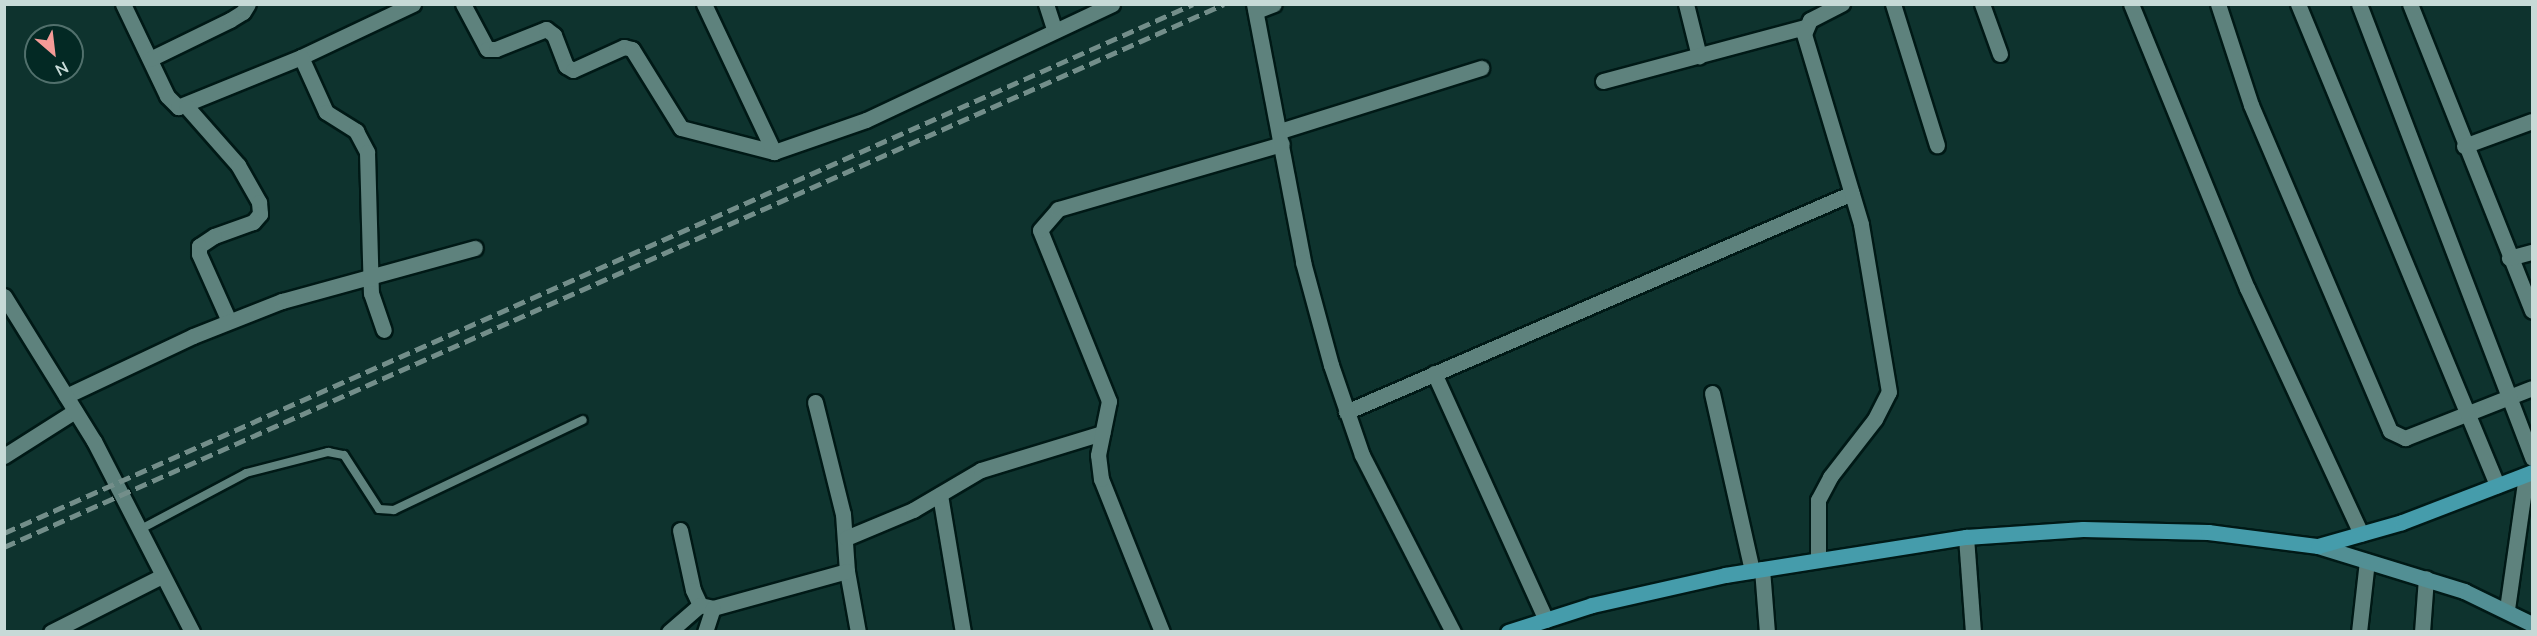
<!DOCTYPE html>
<style>
body{margin:0}
#map{position:relative;width:2537px;height:636px;overflow:hidden;background:#0e332e;font-family:"Nunito Sans",sans-serif}
div>[style]{position:absolute}
.roads{filter:drop-shadow(2px 0 #001916) drop-shadow(-2px 0 #001916) drop-shadow(0 2px #001916) drop-shadow(0 -2px #001916)}
.service>*{height:8px;margin:-4px;padding:0 4px;transform-origin:4px;border-radius:4px;background:#5e827d}
.minor>*{height:15px;margin:-7.5px;padding:0 7.5px;transform-origin:7.5px;border-radius:7.5px;background:#5e827d}
.tertiary>*{height:15px;margin:-7.5px;padding:0 7.5px;transform-origin:7.5px;border-radius:7.5px;background:#5e827d}
.secondary>*{height:15px;margin:-7.5px;padding:0 7.5px;transform-origin:7.5px;border-radius:7.5px;background:#528f94}
.primary>*{height:15px;margin:-7.5px;padding:0 7.5px;transform-origin:7.5px;border-radius:7.5px;background:#459cab}
.rail>*{height:4.5px;margin-top:-2.25px;transform-origin:0;background:repeating-linear-gradient(90deg,#738e8a 0 12px,transparent 0 18px)}
span{translate:-50% -50%;white-space:nowrap;text-align:center;line-height:1.15;-webkit-text-stroke:4.5px #032924;paint-order:stroke}
.frame{position:absolute;inset:0;border:6px solid #c7dad7;pointer-events:none}
.north{position:absolute;left:24px;top:24px;width:60px;height:60px;box-sizing:border-box;background:#032924;border:2px solid #51706c;border-radius:50%;rotate:152deg;font-size:16px;font-weight:700;line-height:24px;text-align:center;color:#c7dad7}
.north::after{content:'';display:block;margin:auto;width:21px;height:27px;background:#f59b97;clip-path:polygon(50% 0,100% 100%,50% 72%,0 100%)}
</style>
<div id="map">
<div class="roads">
<div class="service">
<div style="left:139px;top:530px;width:121px;rotate:-28deg"></div>
<div style="left:246px;top:473px;width:85px;rotate:-14.4deg"></div>
<div style="left:328px;top:452px;width:16px;rotate:11deg"></div>
<div style="left:344px;top:455px;width:64px;rotate:57.1deg"></div>
<div style="left:379px;top:509px;width:15px;rotate:4deg"></div>
<div style="left:394px;top:510px;width:209px;rotate:-25.5deg"></div>
</div>
<div class="minor">
<div style="left:123px;top:4px;width:102px;rotate:64.4deg"></div>
<div style="left:167px;top:96px;width:16px;rotate:45deg"></div>
<div style="left:178px;top:107px;width:133px;rotate:-22.1deg"></div>
<div style="left:301px;top:57px;width:124px;rotate:-25.3deg"></div>
<div style="left:463px;top:4px;width:51px;rotate:61.9deg"></div>
<div style="left:487px;top:49px;width:9px"></div>
<div style="left:496px;top:49px;width:54px;rotate:-21.8deg"></div>
<div style="left:546px;top:29px;width:10px;rotate:37deg"></div>
<div style="left:554px;top:35px;width:33px;rotate:69deg"></div>
<div style="left:566px;top:66px;width:8px;rotate:30deg"></div>
<div style="left:573px;top:70px;width:56px;rotate:-24.3deg"></div>
<div style="left:624px;top:47px;width:8px;rotate:14deg"></div>
<div style="left:632px;top:49px;width:93px;rotate:58.2deg"></div>
<div style="left:681px;top:128px;width:96px;rotate:14.5deg"></div>
<div style="left:774px;top:152px;width:97px;rotate:-19.2deg"></div>
<div style="left:866px;top:120px;width:272px;rotate:-25.2deg"></div>
<div style="left:704px;top:4px;width:164px;rotate:64.7deg"></div>
<div style="left:1046px;top:4px;width:28px;rotate:72deg"></div>
<div style="left:1686px;top:4px;width:54px;rotate:76deg"></div>
<div style="left:1893px;top:4px;width:148px;rotate:72.7deg"></div>
<div style="left:1982px;top:4px;width:53px;rotate:70.2deg"></div>
<div style="left:2131px;top:4px;width:307px;rotate:67.8deg"></div>
<div style="left:2247px;top:288px;width:271px;rotate:65.1deg"></div>
<div style="left:2218px;top:4px;width:106px;rotate:71.9deg"></div>
<div style="left:2251px;top:105px;width:354px;rotate:66.9deg"></div>
<div style="left:2390px;top:431px;width:17px;rotate:25deg"></div>
<div style="left:2405px;top:438px;width:136px;rotate:-21.5deg"></div>
<div style="left:2298px;top:4px;width:521px;rotate:67.52deg"></div>
<div style="left:2359px;top:4px;width:486px;rotate:69.1deg"></div>
<div style="left:2410px;top:4px;width:330px;rotate:68.3deg"></div>
<div style="left:1256px;top:11px;width:19px;rotate:-21deg"></div>
<div style="left:301px;top:57px;width:60px;rotate:65.6deg"></div>
<div style="left:326px;top:112px;width:36px;rotate:32deg"></div>
<div style="left:356px;top:131px;width:24px;rotate:62deg"></div>
<div style="left:367px;top:152px;width:141px;rotate:88.4deg"></div>
<div style="left:371px;top:293px;width:39px;rotate:71deg"></div>
<div style="left:150px;top:59px;width:89px;rotate:-26deg"></div>
<div style="left:230px;top:20px;width:15px;rotate:-32deg"></div>
<div style="left:243px;top:12px;width:9px;rotate:-58deg"></div>
<div style="left:1603px;top:81px;width:209px;rotate:-15deg"></div>
<div style="left:186px;top:106px;width:79px;rotate:48.6deg"></div>
<div style="left:238px;top:165px;width:43px;rotate:60.4deg"></div>
<div style="left:259px;top:202px;width:12px;rotate:85deg"></div>
<div style="left:260px;top:214px;width:11px;rotate:131deg"></div>
<div style="left:253px;top:222px;width:41px;rotate:160.3deg"></div>
<div style="left:214px;top:236px;width:18px;rotate:146deg"></div>
<div style="left:199px;top:246px;width:8px;rotate:90deg"></div>
<div style="left:199px;top:254px;width:73px;rotate:65.9deg"></div>
<div style="left:1280px;top:131px;width:211px;rotate:-17.4deg"></div>
<div style="left:2464px;top:146px;width:72px;rotate:-20.2deg"></div>
<div style="left:2509px;top:258px;width:24px;rotate:-15deg"></div>
<div style="left:1434px;top:373px;width:271px;rotate:65.6deg"></div>
<div style="left:1712px;top:393px;width:182px;rotate:77.3deg"></div>
<div style="left:66px;top:396px;width:140px;rotate:-25.3deg"></div>
<div style="left:193px;top:336px;width:96px;rotate:-21.5deg"></div>
<div style="left:282px;top:301px;width:200px;rotate:-15.4deg"></div>
<div style="left:815px;top:402px;width:115px;rotate:76deg"></div>
<div style="left:843px;top:514px;width:57px;rotate:86deg"></div>
<div style="left:847px;top:571px;width:62px;rotate:79.8deg"></div>
<div style="left:1346px;top:412px;width:551px;rotate:-23.4deg"></div>
<div style="left:4px;top:456px;width:84px;rotate:-32.4deg"></div>
<div style="left:940px;top:495px;width:139px;rotate:80.5deg"></div>
<div style="left:680px;top:530px;width:61px;rotate:77.8deg"></div>
<div style="left:693px;top:590px;width:17px;rotate:65deg"></div>
<div style="left:700px;top:605px;width:13px;rotate:13deg"></div>
<div style="left:713px;top:608px;width:139px;rotate:-15.4deg"></div>
<div style="left:1966px;top:537px;width:95px;rotate:85.8deg"></div>
<div style="left:846px;top:538px;width:73px;rotate:-22.7deg"></div>
<div style="left:913px;top:510px;width:79px;rotate:-30.5deg"></div>
<div style="left:981px;top:470px;width:127px;rotate:-17deg"></div>
<div style="left:1818px;top:560px;width:60px;rotate:-90deg"></div>
<div style="left:1818px;top:500px;width:26px;rotate:-62deg"></div>
<div style="left:1830px;top:477px;width:73px;rotate:-52.2deg"></div>
<div style="left:1875px;top:419px;width:30px;rotate:-63deg"></div>
<div style="left:1889px;top:392px;width:170px;rotate:-99.5deg"></div>
<div style="left:1861px;top:224px;width:198px;rotate:-106.7deg"></div>
<div style="left:1804px;top:34px;width:15px;rotate:-67deg"></div>
<div style="left:1810px;top:20px;width:36px;rotate:-27deg"></div>
<div style="left:1762px;top:569px;width:63px;rotate:85.5deg"></div>
<div style="left:2507px;top:609px;width:135px;rotate:-81.9deg"></div>
<div style="left:51px;top:632px;width:124px;rotate:-26.8deg"></div>
<div style="left:669px;top:632px;width:41px;rotate:-41.1deg"></div>
<div style="left:705px;top:632px;width:25px;rotate:-72deg"></div>
<div style="left:1162px;top:632px;width:165px;rotate:-111.7deg"></div>
<div style="left:1101px;top:479px;width:24px;rotate:-97deg"></div>
<div style="left:1098px;top:455px;width:55px;rotate:-78.5deg"></div>
<div style="left:1109px;top:401px;width:184px;rotate:-112deg"></div>
<div style="left:1040px;top:230px;width:28px;rotate:-49deg"></div>
<div style="left:1058px;top:209px;width:233px;rotate:-16.2deg"></div>
<div style="left:2359px;top:632px;width:71px;rotate:-83.6deg"></div>
<div style="left:2422px;top:632px;width:54px;rotate:-85.8deg"></div>
</div>
<div class="tertiary">
<div style="left:1254px;top:4px;width:263px;rotate:79.2deg"></div>
<div style="left:1303px;top:262px;width:107px;rotate:74.8deg"></div>
<div style="left:1331px;top:365px;width:95px;rotate:71deg"></div>
<div style="left:1362px;top:455px;width:199px;rotate:62.8deg"></div>
<div style="left:4px;top:296px;width:171px;rotate:58.2deg"></div>
<div style="left:94px;top:441px;width:215px;rotate:62.8deg"></div>
</div>
<div class="secondary">
<div style="left:2318px;top:546px;width:153px;rotate:17.1deg"></div>
<div style="left:2464px;top:591px;width:76px;rotate:25.9deg"></div>
</div>
<div class="primary">
<div style="left:1508px;top:632px;width:88px;rotate:-17.8deg"></div>
<div style="left:1592px;top:605px;width:136px;rotate:-12.7deg"></div>
<div style="left:1725px;top:575px;width:244px;rotate:-9deg"></div>
<div style="left:1966px;top:537px;width:117px;rotate:-3.9deg"></div>
<div style="left:2083px;top:529px;width:125px;rotate:1.4deg"></div>
<div style="left:2208px;top:532px;width:111px;rotate:7.3deg"></div>
<div style="left:2318px;top:546px;width:87px;rotate:-15.9deg"></div>
<div style="left:2402px;top:522px;width:139px;rotate:-21deg"></div>
</div>
</div>
<div class="rail">
<div style="left:4px;top:533px;width:1301px;rotate:-23.98deg"></div>
<div style="left:4px;top:547px;width:1335px;rotate:-23.99deg"></div>
</div>
<div class="frame"></div>
<div class="north">N</div>
</div>
